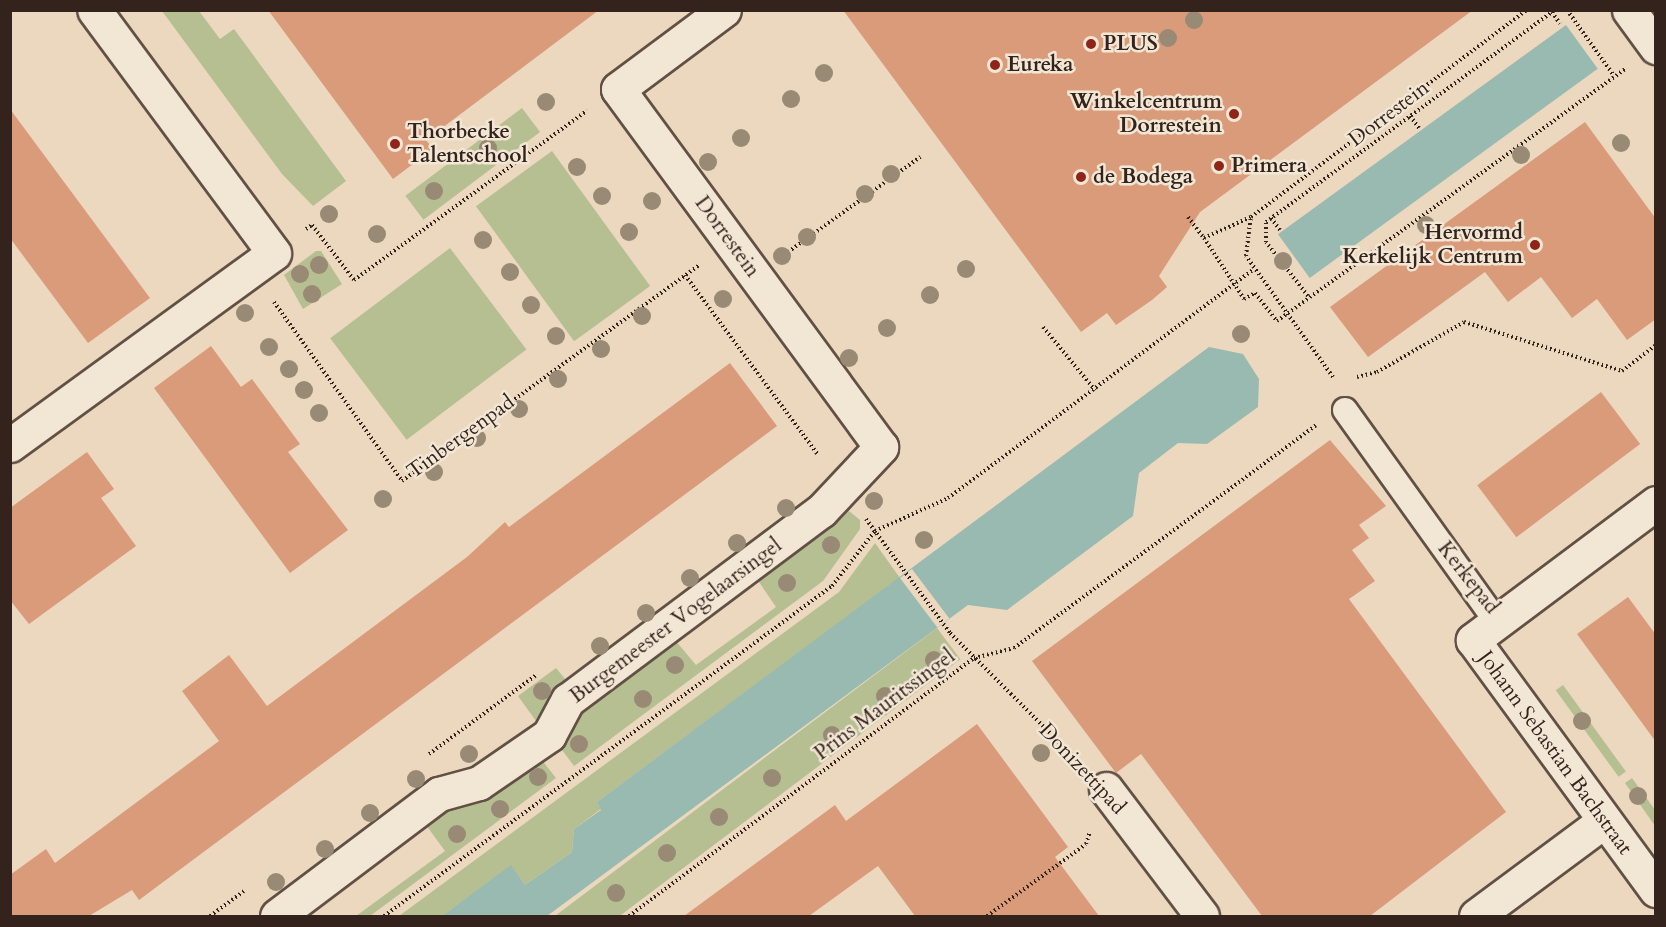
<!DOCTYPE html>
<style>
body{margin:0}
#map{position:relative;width:1666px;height:927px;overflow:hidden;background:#ebd8be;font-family:Cardo,serif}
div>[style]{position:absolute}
.green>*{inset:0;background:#b6bf92;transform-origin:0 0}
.water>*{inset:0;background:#98bab0;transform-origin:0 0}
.pier>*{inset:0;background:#ebd8be;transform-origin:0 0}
.building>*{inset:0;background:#da9b7a;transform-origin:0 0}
.path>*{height:4px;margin-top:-2px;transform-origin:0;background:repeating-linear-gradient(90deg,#34231d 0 1.5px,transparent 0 4.5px)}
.roads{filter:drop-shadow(2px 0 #625045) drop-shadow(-2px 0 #625045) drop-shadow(0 2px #625045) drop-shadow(0 -2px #625045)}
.lane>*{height:24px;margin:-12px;padding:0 12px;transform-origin:12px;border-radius:12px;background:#f2e6d5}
.street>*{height:33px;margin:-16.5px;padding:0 16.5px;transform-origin:16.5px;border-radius:16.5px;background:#f2e6d5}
.trees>*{width:18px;height:18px;margin:-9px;border-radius:50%;background:#988a75}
.dots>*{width:16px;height:16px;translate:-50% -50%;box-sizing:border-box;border:3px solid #f2e6d5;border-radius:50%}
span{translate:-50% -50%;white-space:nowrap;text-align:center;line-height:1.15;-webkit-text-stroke:5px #f2e6d5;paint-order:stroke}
.poi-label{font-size:21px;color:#34231d;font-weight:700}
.left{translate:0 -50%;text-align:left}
.right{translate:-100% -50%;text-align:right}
.street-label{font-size:21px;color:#34231d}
.frame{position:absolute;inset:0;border:12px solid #34231d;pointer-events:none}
</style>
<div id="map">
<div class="green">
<div style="clip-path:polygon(162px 11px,199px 11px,220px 39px,234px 29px,346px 181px,313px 206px,282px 174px)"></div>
<div style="left:522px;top:108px;width:30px;height:146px;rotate:53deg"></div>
<div style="left:552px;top:151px;width:167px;height:94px;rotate:54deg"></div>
<div style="left:450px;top:248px;width:127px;height:150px;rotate:53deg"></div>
<div style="clip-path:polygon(316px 251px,321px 251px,342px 284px,303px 309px,284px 275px)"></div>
<div style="clip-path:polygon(849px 511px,860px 520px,860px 529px,823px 581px,574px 766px,559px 746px,584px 708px,675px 640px,696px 665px,776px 607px,759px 582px,761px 577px)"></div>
<div style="clip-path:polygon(875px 543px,900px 578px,597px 802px,601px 809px,574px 829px,572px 852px,525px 885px,511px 866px,442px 916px,399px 916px,839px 592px)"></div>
<div style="left:937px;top:628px;width:39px;height:485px;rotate:53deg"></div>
<div style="clip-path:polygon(556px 668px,566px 680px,536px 721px,518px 696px)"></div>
<div style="left:1563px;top:685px;width:107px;height:9px;rotate:54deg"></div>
<div style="clip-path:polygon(541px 759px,556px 778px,370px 916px,356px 916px,445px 851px,426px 825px,447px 809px)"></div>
<div style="clip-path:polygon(1632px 778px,1655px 810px,1655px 826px,1625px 783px)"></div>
</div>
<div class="water">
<div style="left:1566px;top:25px;width:54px;height:356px;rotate:54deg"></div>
<div style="clip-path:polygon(1209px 347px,1243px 354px,1259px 379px,1258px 407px,1207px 444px,1178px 443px,1139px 473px,1133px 516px,1007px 610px,968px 605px,547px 916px,442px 916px,511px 865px,525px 885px,572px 852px,574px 829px,601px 810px,597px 802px)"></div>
</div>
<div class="pier">
<div style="left:912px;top:569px;width:62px;height:15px;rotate:53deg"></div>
</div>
<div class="building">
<div style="clip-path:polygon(268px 10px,599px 10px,426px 140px,433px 149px,393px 179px)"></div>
<div style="clip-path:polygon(843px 10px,1473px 10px,1200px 212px,1159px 276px,1167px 287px,1152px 300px,1116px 325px,1107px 313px,1081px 332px)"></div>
<div style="clip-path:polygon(10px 109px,150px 298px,88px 343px,10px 238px)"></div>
<div style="clip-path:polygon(1585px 122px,1656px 219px,1656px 319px,1627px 340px,1597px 299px,1572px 318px,1541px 277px,1508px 302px,1485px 272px,1368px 357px,1330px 307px)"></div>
<div style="clip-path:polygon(211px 346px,241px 387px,252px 379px,300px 444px,288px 452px,348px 530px,290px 573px,154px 388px)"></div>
<div style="clip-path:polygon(730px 363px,777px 426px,139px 900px,132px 890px,89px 916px,10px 916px,10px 875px,46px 849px,55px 863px,219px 741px,182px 691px,229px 655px,267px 706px,467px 557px,505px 522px,509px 527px)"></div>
<div style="left:1601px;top:392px;width:65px;height:155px;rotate:53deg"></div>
<div style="clip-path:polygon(1330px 440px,1386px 506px,1359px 525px,1369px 538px,1352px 550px,1375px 581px,1349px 599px,1506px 812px,1370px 916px,1262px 916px,1141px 754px,1116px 773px,1032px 661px)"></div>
<div style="clip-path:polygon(87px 452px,114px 489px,101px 498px,136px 546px,29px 624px,10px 600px,10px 508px)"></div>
<div style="clip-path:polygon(1628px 597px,1656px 635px,1656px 742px,1577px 634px)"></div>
<div style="clip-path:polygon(977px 724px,1068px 847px,1055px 857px,1099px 916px,915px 916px,878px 866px,809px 916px,684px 916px,835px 805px,846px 821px)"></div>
</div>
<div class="path">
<div style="left:1567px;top:10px;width:81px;rotate:54.5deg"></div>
<div style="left:1552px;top:12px;width:14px;rotate:56deg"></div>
<div style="left:1410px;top:116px;width:15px;rotate:53deg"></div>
<div style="left:1188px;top:217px;width:26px;rotate:53deg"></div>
<div style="left:1204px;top:238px;width:51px;rotate:-24.1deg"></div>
<div style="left:1271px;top:218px;width:15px;rotate:53deg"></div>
<div style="left:306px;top:229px;width:7px;rotate:-34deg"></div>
<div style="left:312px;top:225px;width:69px;rotate:52.6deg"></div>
<div style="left:354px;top:280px;width:288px;rotate:-36deg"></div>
<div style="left:1204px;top:238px;width:73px;rotate:56.7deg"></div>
<div style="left:1244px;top:299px;width:13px;rotate:-29deg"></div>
<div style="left:1255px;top:293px;width:36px;rotate:52deg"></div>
<div style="left:1277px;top:321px;width:430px;rotate:-35.9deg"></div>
<div style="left:788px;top:252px;width:163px;rotate:-35.7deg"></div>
<div style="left:685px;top:275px;width:224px;rotate:53.5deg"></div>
<div style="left:1308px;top:296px;width:68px;rotate:-127.9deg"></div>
<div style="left:1266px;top:242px;width:20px;rotate:-90deg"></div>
<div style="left:1266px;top:222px;width:358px;rotate:-36.3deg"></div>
<div style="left:274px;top:302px;width:220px;rotate:54.4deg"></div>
<div style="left:402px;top:481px;width:367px;rotate:-36deg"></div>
<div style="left:1043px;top:327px;width:82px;rotate:50.5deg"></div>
<div style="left:1333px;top:377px;width:149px;rotate:-125.7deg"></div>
<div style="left:1246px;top:256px;width:39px;rotate:-83deg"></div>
<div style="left:1251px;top:217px;width:345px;rotate:-36.9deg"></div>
<div style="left:1357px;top:377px;width:21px;rotate:-14deg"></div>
<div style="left:1377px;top:372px;width:100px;rotate:-29.9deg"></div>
<div style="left:1464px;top:322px;width:165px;rotate:17.2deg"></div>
<div style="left:1622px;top:371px;width:43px;rotate:-37.4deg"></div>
<div style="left:866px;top:519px;width:142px;rotate:53.6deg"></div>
<div style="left:950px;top:633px;width:181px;rotate:45deg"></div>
<div style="left:429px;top:754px;width:133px;rotate:-36.4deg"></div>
<div style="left:210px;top:916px;width:42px;rotate:-36.3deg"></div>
<div style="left:384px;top:916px;width:556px;rotate:-36.38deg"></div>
<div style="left:832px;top:586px;width:70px;rotate:-52deg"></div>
<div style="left:875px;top:531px;width:80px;rotate:-24.3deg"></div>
<div style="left:948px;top:498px;width:382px;rotate:-36.8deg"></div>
<div style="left:629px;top:916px;width:431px;rotate:-36.8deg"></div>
<div style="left:974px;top:658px;width:41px;rotate:-14deg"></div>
<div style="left:1014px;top:648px;width:375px;rotate:-36.4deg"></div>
<div style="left:987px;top:916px;width:122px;rotate:-36deg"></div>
<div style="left:1086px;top:844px;width:13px;rotate:-72deg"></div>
</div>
<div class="roads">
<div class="lane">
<div style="left:1345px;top:410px;width:259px;rotate:54.4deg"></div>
</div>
<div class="street">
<div style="left:1629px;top:10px;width:46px;rotate:53.9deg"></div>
<div style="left:10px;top:445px;width:326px;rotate:-36deg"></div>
<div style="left:274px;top:253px;width:302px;rotate:-126.5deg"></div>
<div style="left:1656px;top:503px;width:229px;rotate:143.2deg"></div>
<div style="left:1473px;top:640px;width:310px;rotate:53.8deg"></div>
<div style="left:1106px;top:789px;width:159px;rotate:52.9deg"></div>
<div style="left:277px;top:916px;width:203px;rotate:-37deg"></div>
<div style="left:439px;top:794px;width:41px;rotate:-15.4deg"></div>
<div style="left:479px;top:783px;width:85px;rotate:-34.4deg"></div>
<div style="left:549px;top:735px;width:40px;rotate:-62deg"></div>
<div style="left:568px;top:700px;width:316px;rotate:-36.8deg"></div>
<div style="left:821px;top:511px;width:88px;rotate:-46.8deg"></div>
<div style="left:881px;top:447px;width:444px;rotate:-126.3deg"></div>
<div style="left:618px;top:89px;width:132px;rotate:-36.7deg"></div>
<div style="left:1476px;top:916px;width:159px;rotate:-36.6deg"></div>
</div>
</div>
<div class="trees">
<div style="left:1194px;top:20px"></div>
<div style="left:1168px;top:38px"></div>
<div style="left:824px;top:73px"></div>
<div style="left:791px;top:99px"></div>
<div style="left:546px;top:102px"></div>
<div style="left:741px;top:138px"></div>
<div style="left:1621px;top:143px"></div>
<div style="left:488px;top:148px"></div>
<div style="left:1521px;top:155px"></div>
<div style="left:708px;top:162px"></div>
<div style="left:577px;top:167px"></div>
<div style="left:891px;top:174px"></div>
<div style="left:434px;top:191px"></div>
<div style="left:865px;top:194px"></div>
<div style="left:602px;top:196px"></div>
<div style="left:652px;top:201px"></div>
<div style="left:329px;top:214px"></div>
<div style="left:1426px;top:225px"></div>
<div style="left:629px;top:232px"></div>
<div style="left:377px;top:234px"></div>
<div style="left:807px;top:237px"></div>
<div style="left:483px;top:240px"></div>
<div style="left:782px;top:256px"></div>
<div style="left:1283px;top:261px"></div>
<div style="left:319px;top:265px"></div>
<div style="left:966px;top:269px"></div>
<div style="left:510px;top:272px"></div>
<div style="left:300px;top:274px"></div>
<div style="left:312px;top:294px"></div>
<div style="left:930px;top:295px"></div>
<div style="left:723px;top:299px"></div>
<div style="left:531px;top:305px"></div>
<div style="left:245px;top:313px"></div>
<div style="left:642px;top:316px"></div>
<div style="left:887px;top:328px"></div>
<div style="left:1241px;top:334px"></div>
<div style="left:556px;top:336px"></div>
<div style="left:269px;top:347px"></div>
<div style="left:601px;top:349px"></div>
<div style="left:849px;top:358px"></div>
<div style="left:289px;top:369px"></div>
<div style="left:558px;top:379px"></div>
<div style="left:304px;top:390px"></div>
<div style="left:519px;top:409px"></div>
<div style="left:319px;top:413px"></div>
<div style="left:477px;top:438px"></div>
<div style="left:434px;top:472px"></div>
<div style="left:383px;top:499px"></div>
<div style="left:874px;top:501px"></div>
<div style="left:786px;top:508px"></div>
<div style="left:924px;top:540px"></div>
<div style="left:737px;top:543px"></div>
<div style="left:831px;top:545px"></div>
<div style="left:690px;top:578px"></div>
<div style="left:787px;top:583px"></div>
<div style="left:646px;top:613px"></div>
<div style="left:600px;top:646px"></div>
<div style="left:934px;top:660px"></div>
<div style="left:675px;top:665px"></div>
<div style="left:542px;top:691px"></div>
<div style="left:885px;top:696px"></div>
<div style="left:643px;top:699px"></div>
<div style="left:1582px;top:721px"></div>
<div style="left:832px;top:735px"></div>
<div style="left:579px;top:744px"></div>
<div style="left:1041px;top:753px"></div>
<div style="left:469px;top:754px"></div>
<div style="left:538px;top:777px"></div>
<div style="left:772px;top:778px"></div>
<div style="left:416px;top:779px"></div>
<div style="left:1638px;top:796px"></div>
<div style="left:500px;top:809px"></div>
<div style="left:370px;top:813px"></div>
<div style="left:719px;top:817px"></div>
<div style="left:457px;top:834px"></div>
<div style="left:325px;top:849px"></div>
<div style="left:667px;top:853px"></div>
<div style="left:276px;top:882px"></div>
<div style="left:616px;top:893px"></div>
</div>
<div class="dots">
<div style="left:1091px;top:44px;background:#8f2418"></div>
<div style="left:995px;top:65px;background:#8f2418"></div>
<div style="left:1234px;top:114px;background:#8f2418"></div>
<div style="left:395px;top:144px;background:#8f2418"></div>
<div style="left:1219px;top:166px;background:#8f2418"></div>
<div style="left:1081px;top:177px;background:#8f2418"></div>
<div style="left:1535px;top:245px;background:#8f2418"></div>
</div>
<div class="poi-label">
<span class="left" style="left:1103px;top:44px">PLUS</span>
<span class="left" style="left:1007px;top:65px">Eureka</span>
<span class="right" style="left:1222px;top:114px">Winkelcentrum<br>Dorrestein</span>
<span class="left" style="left:407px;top:144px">Thorbecke<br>Talentschool</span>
<span class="left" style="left:1231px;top:166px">Primera</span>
<span class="left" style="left:1093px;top:177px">de Bodega</span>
<span class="right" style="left:1523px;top:245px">Hervormd<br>Kerkelijk Centrum</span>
</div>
<div class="street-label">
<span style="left:1389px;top:114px;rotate:-37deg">Dorrestein</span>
<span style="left:727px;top:237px;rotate:54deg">Dorrestein</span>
<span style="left:461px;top:437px;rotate:-36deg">Tinbergenpad</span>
<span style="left:1468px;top:578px;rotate:52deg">Kerkepad</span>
<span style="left:676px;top:621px;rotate:-37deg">Burgemeester Vogelaarsingel</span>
<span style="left:885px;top:705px;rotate:-37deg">Prins Mauritssingel</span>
<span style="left:1555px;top:753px;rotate:54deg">Johann Sebastian Bachstraat</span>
<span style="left:1082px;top:769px;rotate:47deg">Donizettipad</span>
</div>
<div class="frame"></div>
</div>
